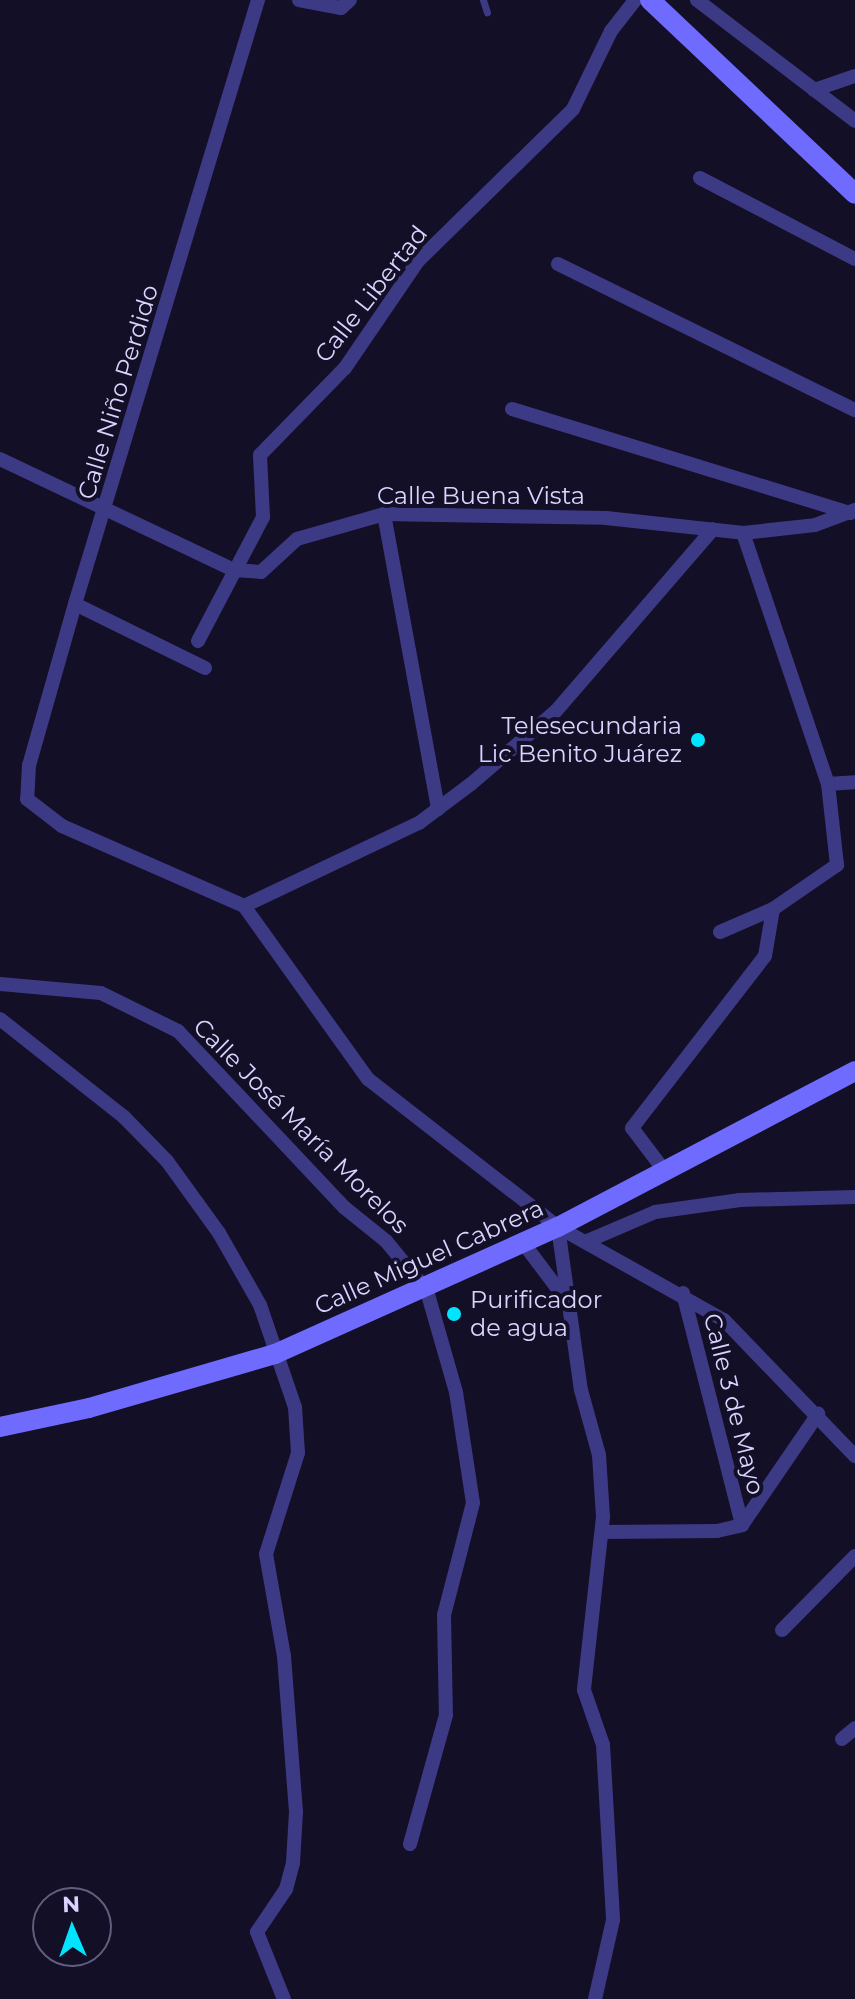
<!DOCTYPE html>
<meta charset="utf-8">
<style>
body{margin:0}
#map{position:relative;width:855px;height:1999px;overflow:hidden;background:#130f26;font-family:Montserrat,sans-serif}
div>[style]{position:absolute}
.lane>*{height:7px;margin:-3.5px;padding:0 3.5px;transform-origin:3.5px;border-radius:3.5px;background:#3d3a85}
.street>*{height:14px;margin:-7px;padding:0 7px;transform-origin:7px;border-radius:7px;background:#3d3a85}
.secondary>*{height:20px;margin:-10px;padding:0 10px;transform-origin:10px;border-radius:10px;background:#6f6bff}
.dots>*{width:22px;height:22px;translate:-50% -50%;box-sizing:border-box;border:4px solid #130f26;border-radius:50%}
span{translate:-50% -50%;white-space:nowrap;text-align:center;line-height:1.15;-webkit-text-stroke:8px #130f26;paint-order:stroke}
.street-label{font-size:24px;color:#d9d4ff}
.poi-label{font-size:24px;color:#d9d4ff}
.right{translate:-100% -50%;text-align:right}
.left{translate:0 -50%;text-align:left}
.north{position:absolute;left:32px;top:1887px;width:80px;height:80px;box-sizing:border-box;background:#130f26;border:2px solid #625e7d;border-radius:50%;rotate:358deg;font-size:22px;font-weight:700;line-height:32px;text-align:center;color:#d9d4ff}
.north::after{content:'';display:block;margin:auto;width:28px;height:36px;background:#00e5ff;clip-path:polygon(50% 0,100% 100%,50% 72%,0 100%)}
</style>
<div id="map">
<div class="lane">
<div style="left:483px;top:0;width:13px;rotate:72deg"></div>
</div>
<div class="street">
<div style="left:258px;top:0;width:631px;rotate:106.86deg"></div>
<div style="left:75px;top:604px;width:167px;rotate:105.9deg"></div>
<div style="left:29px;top:765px;width:34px;rotate:93deg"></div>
<div style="left:27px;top:799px;width:44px;rotate:37.6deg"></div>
<div style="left:62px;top:826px;width:199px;rotate:23.7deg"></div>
<div style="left:244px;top:906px;width:213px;rotate:54.4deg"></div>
<div style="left:368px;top:1079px;width:241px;rotate:37.9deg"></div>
<div style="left:558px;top:1227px;width:190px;rotate:29.3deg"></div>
<div style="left:724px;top:1320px;width:189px;rotate:46.1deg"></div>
<div style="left:299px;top:0;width:43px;rotate:10.8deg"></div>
<div style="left:341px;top:8px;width:12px;rotate:-42deg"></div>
<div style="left:697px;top:0;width:199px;rotate:37.4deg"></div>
<div style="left:814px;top:90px;width:43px;rotate:-18.9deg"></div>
<div style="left:700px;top:178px;width:175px;rotate:27.6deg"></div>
<div style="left:558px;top:264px;width:331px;rotate:26.2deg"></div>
<div style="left:512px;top:409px;width:354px;rotate:17.1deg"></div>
<div style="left:0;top:459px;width:259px;rotate:25.4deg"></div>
<div style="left:234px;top:570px;width:27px;rotate:4deg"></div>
<div style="left:261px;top:572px;width:49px;rotate:-42.5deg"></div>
<div style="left:297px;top:539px;width:91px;rotate:-16deg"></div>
<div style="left:384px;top:514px;width:222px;rotate:1deg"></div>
<div style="left:606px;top:518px;width:138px;rotate:6.2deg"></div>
<div style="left:743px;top:533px;width:72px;rotate:-6.3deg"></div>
<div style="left:815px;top:525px;width:43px;rotate:-20.6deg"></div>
<div style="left:384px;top:514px;width:300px;rotate:79.6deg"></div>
<div style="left:75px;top:604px;width:145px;rotate:26.2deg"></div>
<div style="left:198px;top:641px;width:140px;rotate:-62.3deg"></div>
<div style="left:263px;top:517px;width:62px;rotate:-92.8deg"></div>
<div style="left:260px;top:455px;width:122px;rotate:-45.7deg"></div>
<div style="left:345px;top:368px;width:130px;rotate:-55.7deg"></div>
<div style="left:418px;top:261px;width:217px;rotate:-44.4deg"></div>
<div style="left:573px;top:109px;width:87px;rotate:-64deg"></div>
<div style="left:611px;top:31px;width:39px;rotate:-52deg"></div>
<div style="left:828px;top:784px;width:27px;rotate:-4deg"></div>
<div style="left:244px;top:906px;width:194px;rotate:-25.4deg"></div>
<div style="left:419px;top:823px;width:65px;rotate:-36.9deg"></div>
<div style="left:471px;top:784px;width:112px;rotate:-40.7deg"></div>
<div style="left:556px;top:711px;width:240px;rotate:-49.2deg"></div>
<div style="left:720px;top:932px;width:58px;rotate:-23.5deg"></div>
<div style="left:773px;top:909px;width:78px;rotate:-34.5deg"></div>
<div style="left:837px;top:865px;width:81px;rotate:-96.3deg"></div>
<div style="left:828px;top:784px;width:265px;rotate:-108.7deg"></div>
<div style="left:0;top:984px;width:101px;rotate:5.1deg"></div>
<div style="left:101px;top:993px;width:86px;rotate:26.3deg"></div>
<div style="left:178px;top:1031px;width:243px;rotate:46.7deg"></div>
<div style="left:345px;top:1208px;width:53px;rotate:38.8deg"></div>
<div style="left:386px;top:1241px;width:65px;rotate:50.6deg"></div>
<div style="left:427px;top:1291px;width:105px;rotate:74deg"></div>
<div style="left:456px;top:1392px;width:112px;rotate:81.3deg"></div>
<div style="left:473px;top:1503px;width:116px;rotate:104.5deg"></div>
<div style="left:444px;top:1615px;width:100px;rotate:88.9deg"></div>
<div style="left:446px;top:1715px;width:134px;rotate:105.6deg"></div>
<div style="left:0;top:1019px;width:158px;rotate:38.3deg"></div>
<div style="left:124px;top:1117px;width:62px;rotate:45.7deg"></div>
<div style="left:167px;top:1161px;width:89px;rotate:54.2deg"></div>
<div style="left:219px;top:1233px;width:83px;rotate:60.3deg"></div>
<div style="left:260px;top:1305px;width:108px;rotate:71.1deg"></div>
<div style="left:295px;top:1407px;width:46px;rotate:86.3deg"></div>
<div style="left:298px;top:1453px;width:106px;rotate:107.6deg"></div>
<div style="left:266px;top:1554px;width:104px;rotate:80deg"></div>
<div style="left:284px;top:1656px;width:156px;rotate:85.6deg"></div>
<div style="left:296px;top:1812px;width:51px;rotate:93.4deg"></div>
<div style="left:293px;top:1863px;width:27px;rotate:105deg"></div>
<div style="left:286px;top:1889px;width:52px;rotate:124deg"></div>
<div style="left:257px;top:1932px;width:72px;rotate:68.1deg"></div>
<div style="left:663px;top:1169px;width:51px;rotate:-127.1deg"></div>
<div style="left:632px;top:1128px;width:217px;rotate:-52.3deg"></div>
<div style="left:765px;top:956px;width:48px;rotate:-80.3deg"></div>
<div style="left:558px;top:1227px;width:165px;rotate:82deg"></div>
<div style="left:581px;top:1390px;width:67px;rotate:74.5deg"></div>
<div style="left:599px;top:1455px;width:62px;rotate:86.3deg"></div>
<div style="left:603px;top:1517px;width:174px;rotate:96.3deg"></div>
<div style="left:584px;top:1690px;width:58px;rotate:70.9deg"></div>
<div style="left:603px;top:1745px;width:175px;rotate:86.7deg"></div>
<div style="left:613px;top:1920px;width:81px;rotate:102.8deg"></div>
<div style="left:585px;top:1242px;width:76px;rotate:-23.2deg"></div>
<div style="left:655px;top:1212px;width:86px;rotate:-8deg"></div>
<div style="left:740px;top:1200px;width:115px;rotate:-1.5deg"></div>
<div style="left:524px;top:1244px;width:71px;rotate:53deg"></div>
<div style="left:683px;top:1293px;width:239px;rotate:75.7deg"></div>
<div style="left:602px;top:1532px;width:115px;rotate:-0.5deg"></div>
<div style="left:717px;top:1531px;width:26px;rotate:-13deg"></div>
<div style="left:742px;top:1525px;width:135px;rotate:-55.6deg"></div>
<div style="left:782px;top:1630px;width:104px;rotate:-45.4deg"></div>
<div style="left:842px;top:1739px;width:17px;rotate:-40deg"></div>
</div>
<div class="secondary">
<div style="left:650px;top:0;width:282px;rotate:43.4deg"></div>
<div style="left:0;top:1427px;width:91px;rotate:-12.1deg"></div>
<div style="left:89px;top:1408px;width:194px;rotate:-16.2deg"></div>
<div style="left:275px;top:1354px;width:310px;rotate:-24.2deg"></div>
<div style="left:558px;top:1227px;width:335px;rotate:-27.7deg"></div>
</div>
<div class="dots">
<div style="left:698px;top:740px;background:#00e5ff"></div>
<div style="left:454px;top:1314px;background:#00e5ff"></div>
</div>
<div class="street-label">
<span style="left:371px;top:294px;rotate:-52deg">Calle Libertad</span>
<span style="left:118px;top:392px;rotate:-73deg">Calle Niño Perdido</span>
<span style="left:481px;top:496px">Calle Buena Vista</span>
<span style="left:301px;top:1126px;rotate:45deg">Calle José María Morelos</span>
<span style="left:429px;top:1257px;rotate:-24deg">Calle Miguel Cabrera</span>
<span style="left:734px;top:1404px;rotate:76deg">Calle 3 de Mayo</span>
</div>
<div class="poi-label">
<span class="right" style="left:682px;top:740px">Telesecundaria<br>Lic Benito Juárez</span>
<span class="left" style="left:470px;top:1314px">Purificador<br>de agua</span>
</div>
<div class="north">N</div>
</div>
